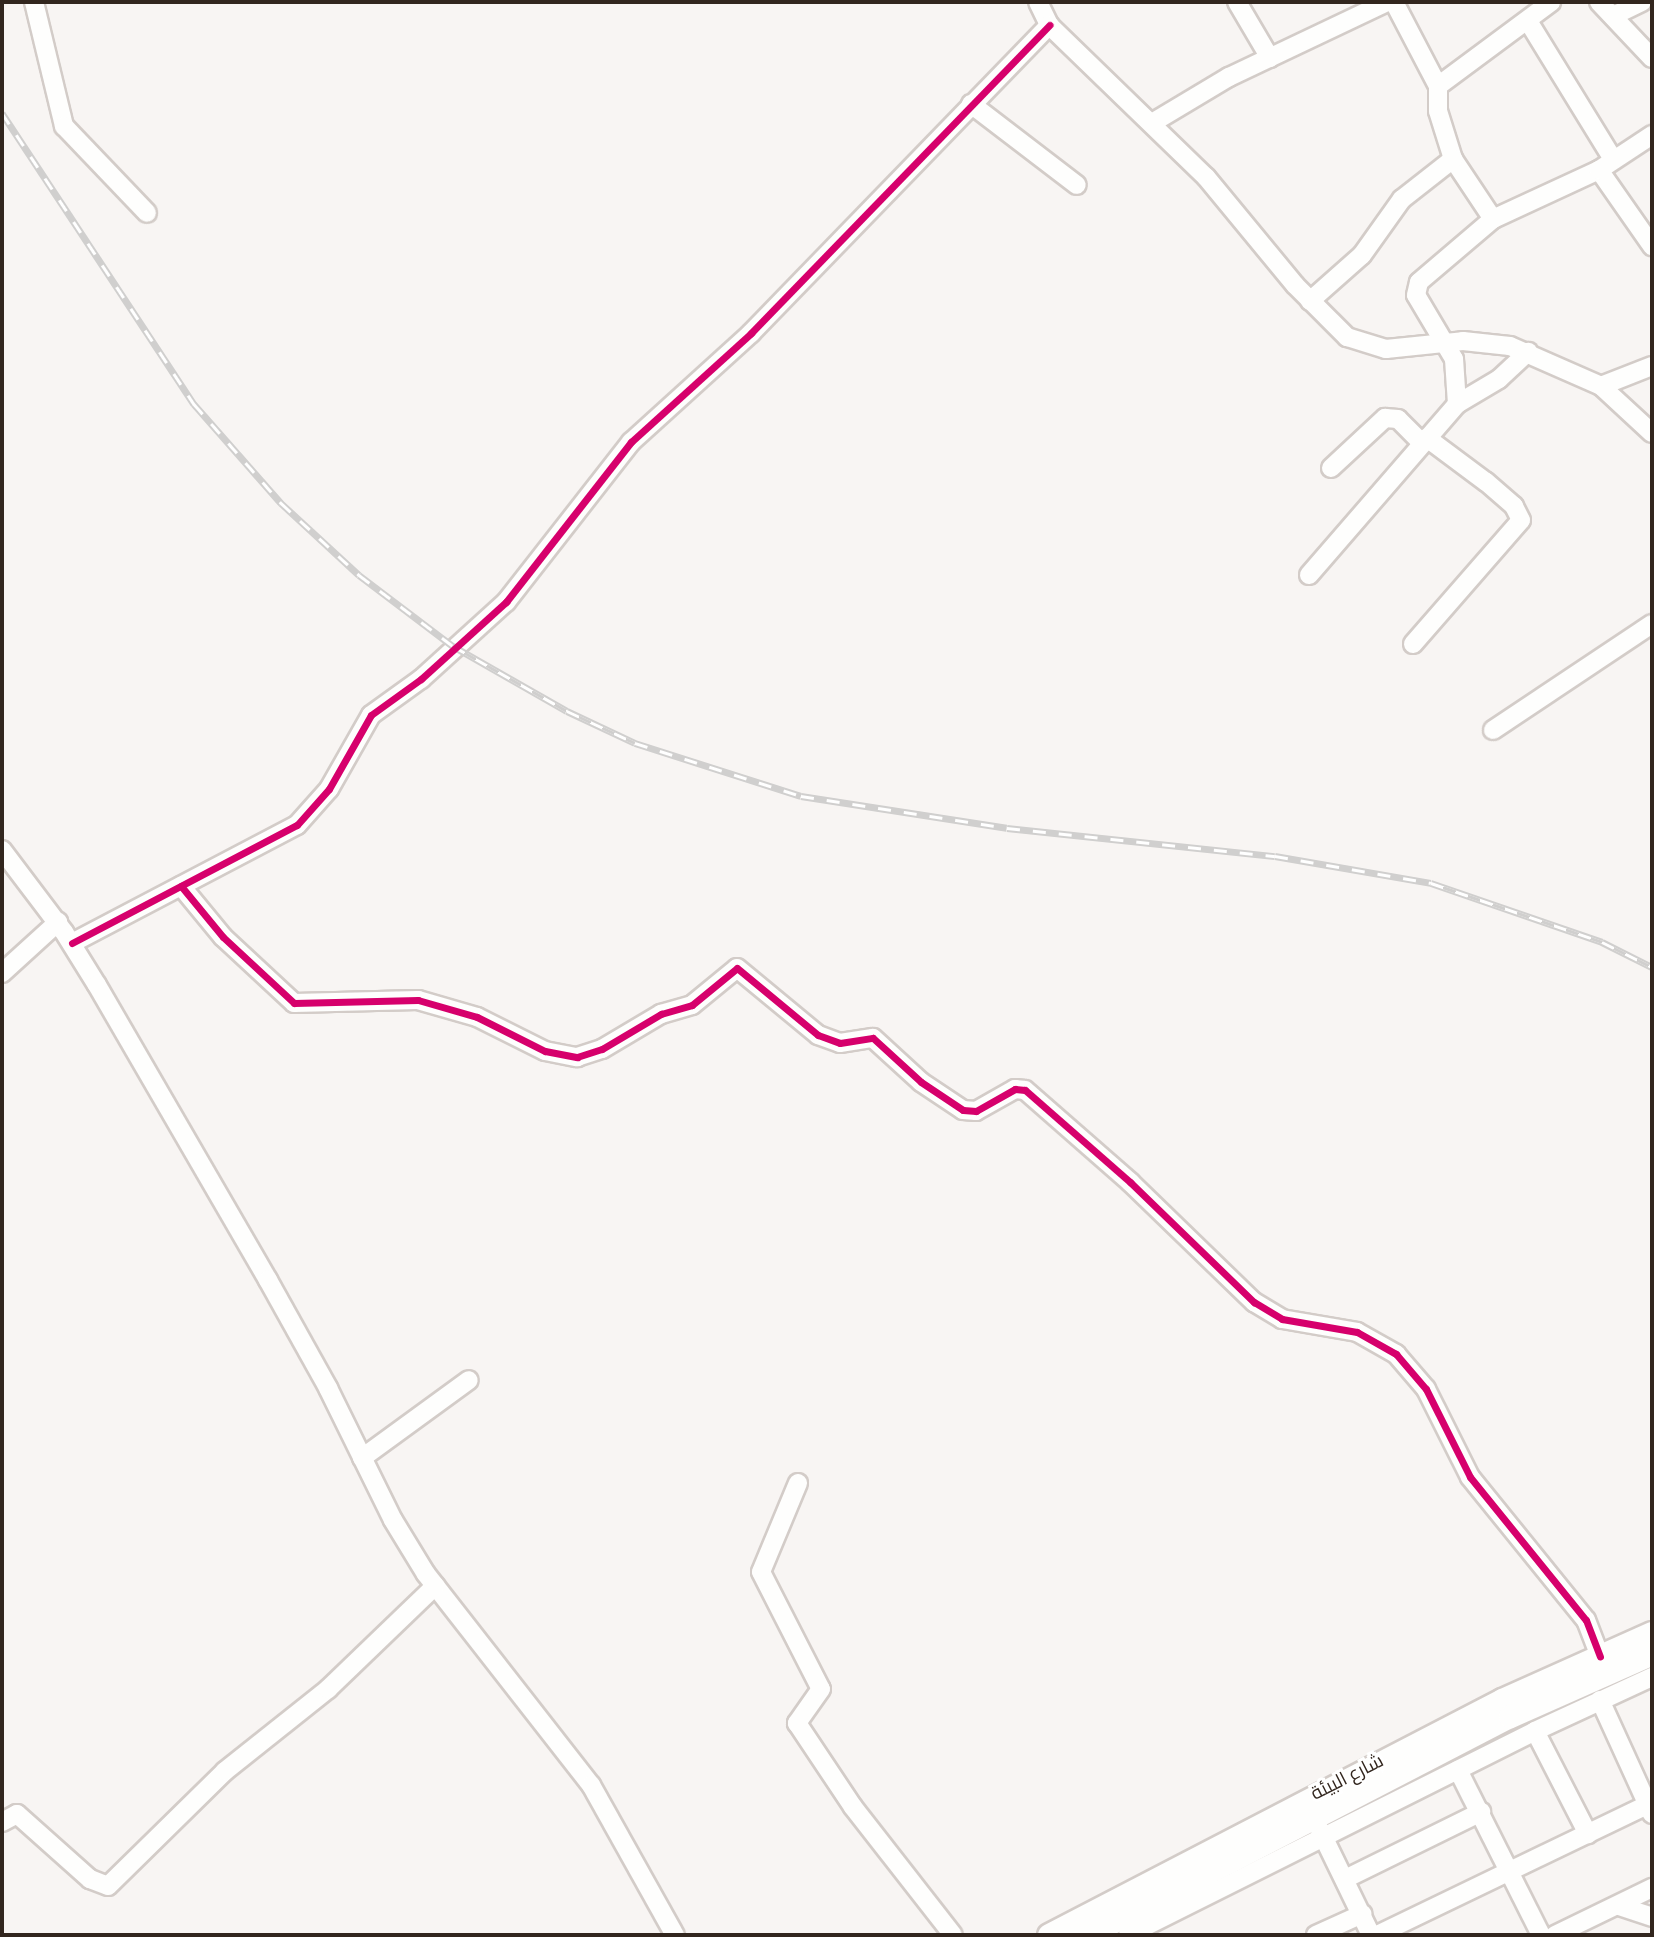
<!DOCTYPE html>
<meta charset="utf-8">
<style>
body{margin:0}
#map{position:relative;width:1654px;height:1937px;overflow:hidden;background:#f8f5f3;font-family:Bitter,Cairo,serif}
div>[style]{position:absolute}
.roads{filter:drop-shadow(2px 0 #d3ccc8) drop-shadow(-2px 0 #d3ccc8) drop-shadow(0 2px #d3ccc8) drop-shadow(0 -2px #d3ccc8)}
.minor>*{height:18px;margin:-9px;padding:0 9px;transform-origin:9px;border-radius:9px;background:#fefefd}
.major>*{height:23px;margin:-11.5px;padding:0 11.5px;transform-origin:11.5px;border-radius:11.5px;background:#fefefd}
.rail>*{height:7px;margin-top:-3.5px;transform-origin:0;background:repeating-linear-gradient(90deg,#fff 0 13px,#d0cfce 0 26px);box-sizing:border-box;border-block:2px solid #d0cfce}
.cycleway>*{height:7px;margin:-3.5px;padding:0 3.5px;transform-origin:3.5px;border-radius:3.5px;background:#d6006c}
span{translate:-50% -50%;white-space:nowrap;text-align:center;line-height:1.15;-webkit-text-stroke:6px #fff;paint-order:stroke}
.street-label{font-size:19px;color:#32261e}
.frame{position:absolute;inset:0;border:4px solid #32261e;pointer-events:none}
</style>
<div id="map">
<div class="roads">
<div class="minor">
<div style="left:34px;top:2px;width:128px;rotate:76.4deg"></div>
<div style="left:64px;top:126px;width:120px;rotate:46.3deg"></div>
<div style="left:1038px;top:2px;width:25px;rotate:64deg"></div>
<div style="left:1049px;top:25px;width:219px;rotate:44.1deg"></div>
<div style="left:1206px;top:177px;width:140px;rotate:50.5deg"></div>
<div style="left:1295px;top:285px;width:74px;rotate:45deg"></div>
<div style="left:1347px;top:337px;width:41px;rotate:17.1deg"></div>
<div style="left:1386px;top:349px;width:77px;rotate:-5.9deg"></div>
<div style="left:1463px;top:341px;width:47px;rotate:6.1deg"></div>
<div style="left:1510px;top:346px;width:99px;rotate:23.7deg"></div>
<div style="left:1601px;top:386px;width:69px;rotate:42.7deg"></div>
<div style="left:1237px;top:2px;width:65px;rotate:59.5deg"></div>
<div style="left:1394px;top:2px;width:95px;rotate:62.4deg"></div>
<div style="left:1438px;top:86px;width:25px;rotate:90deg"></div>
<div style="left:1438px;top:111px;width:50px;rotate:72.6deg"></div>
<div style="left:1453px;top:159px;width:72px;rotate:56.3deg"></div>
<div style="left:1599px;top:2px;width:77px;rotate:46.6deg"></div>
<div style="left:1613px;top:16px;width:32px;rotate:-26deg"></div>
<div style="left:1528px;top:21px;width:162px;rotate:58.4deg"></div>
<div style="left:1438px;top:86px;width:141px;rotate:-36.6deg"></div>
<div style="left:971px;top:104px;width:133px;rotate:37.4deg"></div>
<div style="left:1152px;top:123px;width:90px;rotate:-30.9deg"></div>
<div style="left:1229px;top:77px;width:175px;rotate:-25.4deg"></div>
<div style="left:1599px;top:170px;width:93px;rotate:55.1deg"></div>
<div style="left:1310px;top:301px;width:69px;rotate:-41.5deg"></div>
<div style="left:1362px;top:255px;width:69px;rotate:-54.5deg"></div>
<div style="left:1402px;top:199px;width:65px;rotate:-38.1deg"></div>
<div style="left:1601px;top:386px;width:55px;rotate:-21.4deg"></div>
<div style="left:1457px;top:404px;width:49px;rotate:-30.8deg"></div>
<div style="left:1499px;top:379px;width:40px;rotate:-43deg"></div>
<div style="left:1331px;top:468px;width:74px;rotate:-42.8deg"></div>
<div style="left:1385px;top:418px;width:13px;rotate:4deg"></div>
<div style="left:1398px;top:419px;width:34px;rotate:45deg"></div>
<div style="left:1309px;top:575px;width:226px;rotate:-49.1deg"></div>
<div style="left:1457px;top:404px;width:45px;rotate:-93.8deg"></div>
<div style="left:1454px;top:359px;width:74px;rotate:-120.7deg"></div>
<div style="left:1416px;top:295px;width:13px;rotate:-77deg"></div>
<div style="left:1419px;top:282px;width:97px;rotate:-40.4deg"></div>
<div style="left:1493px;top:219px;width:117px;rotate:-24.8deg"></div>
<div style="left:1599px;top:170px;width:64px;rotate:-33.4deg"></div>
<div style="left:1413px;top:644px;width:164px;rotate:-48.9deg"></div>
<div style="left:1521px;top:520px;width:16px;rotate:-117deg"></div>
<div style="left:1514px;top:506px;width:37px;rotate:-139deg"></div>
<div style="left:1486px;top:482px;width:74px;rotate:-143.3deg"></div>
<div style="left:1493px;top:730px;width:191px;rotate:-33.7deg"></div>
<div style="left:2px;top:850px;width:103px;rotate:52.9deg"></div>
<div style="left:64px;top:932px;width:62px;rotate:58.1deg"></div>
<div style="left:97px;top:985px;width:341px;rotate:59.9deg"></div>
<div style="left:268px;top:1280px;width:124px;rotate:60.9deg"></div>
<div style="left:328px;top:1388px;width:147px;rotate:63.8deg"></div>
<div style="left:393px;top:1520px;width:63px;rotate:58.6deg"></div>
<div style="left:426px;top:1574px;width:268px;rotate:52deg"></div>
<div style="left:591px;top:1785px;width:172px;rotate:60.8deg"></div>
<div style="left:181px;top:886px;width:66px;rotate:50.5deg"></div>
<div style="left:223px;top:937px;width:97px;rotate:42.9deg"></div>
<div style="left:294px;top:1003px;width:124px;rotate:-1.4deg"></div>
<div style="left:418px;top:1000px;width:61px;rotate:16.1deg"></div>
<div style="left:477px;top:1017px;width:76px;rotate:26.6deg"></div>
<div style="left:545px;top:1051px;width:33px;rotate:11deg"></div>
<div style="left:577px;top:1057px;width:26px;rotate:-18deg"></div>
<div style="left:602px;top:1049px;width:69px;rotate:-30.7deg"></div>
<div style="left:661px;top:1014px;width:32px;rotate:-16deg"></div>
<div style="left:692px;top:1005px;width:58px;rotate:-39.4deg"></div>
<div style="left:737px;top:968px;width:105px;rotate:39.6deg"></div>
<div style="left:818px;top:1035px;width:23px;rotate:20deg"></div>
<div style="left:840px;top:1043px;width:33px;rotate:-9deg"></div>
<div style="left:873px;top:1038px;width:65px;rotate:42.5deg"></div>
<div style="left:921px;top:1082px;width:50px;rotate:33.7deg"></div>
<div style="left:963px;top:1110px;width:13px;rotate:4deg"></div>
<div style="left:976px;top:1111px;width:45px;rotate:-29.4deg"></div>
<div style="left:1015px;top:1089px;width:10px;rotate:6deg"></div>
<div style="left:1025px;top:1090px;width:140px;rotate:41.2deg"></div>
<div style="left:1130px;top:1182px;width:173px;rotate:44.1deg"></div>
<div style="left:1254px;top:1302px;width:33px;rotate:31deg"></div>
<div style="left:1282px;top:1319px;width:76px;rotate:9.8deg"></div>
<div style="left:1357px;top:1332px;width:45px;rotate:29.4deg"></div>
<div style="left:1396px;top:1354px;width:46px;rotate:49.4deg"></div>
<div style="left:1426px;top:1389px;width:98px;rotate:63.4deg"></div>
<div style="left:1470px;top:1477px;width:184px;rotate:51deg"></div>
<div style="left:1586px;top:1620px;width:39px;rotate:69deg"></div>
<div style="left:72px;top:943px;width:254px;rotate:-27.7deg"></div>
<div style="left:297px;top:825px;width:48px;rotate:-48.4deg"></div>
<div style="left:329px;top:789px;width:85px;rotate:-60.4deg"></div>
<div style="left:371px;top:715px;width:62px;rotate:-35.8deg"></div>
<div style="left:421px;top:679px;width:115px;rotate:-42.2deg"></div>
<div style="left:506px;top:602px;width:203px;rotate:-52deg"></div>
<div style="left:631px;top:442px;width:162px;rotate:-42.2deg"></div>
<div style="left:751px;top:333px;width:429px;rotate:-45.9deg"></div>
<div style="left:2px;top:973px;width:76px;rotate:-42.3deg"></div>
<div style="left:362px;top:1458px;width:132px;rotate:-36.1deg"></div>
<div style="left:798px;top:1483px;width:96px;rotate:112.6deg"></div>
<div style="left:761px;top:1572px;width:131px;rotate:62.9deg"></div>
<div style="left:821px;top:1689px;width:42px;rotate:125.2deg"></div>
<div style="left:797px;top:1723px;width:101px;rotate:56.3deg"></div>
<div style="left:853px;top:1807px;width:162px;rotate:52deg"></div>
<div style="left:1600px;top:1700px;width:125px;rotate:65.5deg"></div>
<div style="left:1535px;top:1731px;width:116px;rotate:62.8deg"></div>
<div style="left:1458px;top:1770px;width:185px;rotate:63.3deg"></div>
<div style="left:2px;top:1822px;width:17px;rotate:-28deg"></div>
<div style="left:17px;top:1814px;width:98px;rotate:41.7deg"></div>
<div style="left:90px;top:1879px;width:19px;rotate:21deg"></div>
<div style="left:108px;top:1886px;width:164px;rotate:-44.5deg"></div>
<div style="left:225px;top:1771px;width:132px;rotate:-38.5deg"></div>
<div style="left:328px;top:1689px;width:149px;rotate:-43.9deg"></div>
<div style="left:1320px;top:1830px;width:117px;rotate:64.1deg"></div>
<div style="left:1345px;top:1879px;width:152px;rotate:-26.2deg"></div>
<div style="left:1619px;top:1906px;width:35px;rotate:18deg"></div>
<div style="left:1128px;top:1935px;width:455px;rotate:-26.6deg"></div>
<div style="left:1535px;top:1731px;width:129px;rotate:-24.8deg"></div>
<div style="left:1316px;top:1935px;width:51px;rotate:-24.5deg"></div>
<div style="left:1377px;top:1935px;width:300px;rotate:-25.7deg"></div>
<div style="left:1555px;top:1935px;width:108px;rotate:-25.9deg"></div>
</div>
<div class="major">
<div style="left:1049px;top:1935px;width:510px;rotate:-27.42deg"></div>
<div style="left:1502px;top:1700px;width:164px;rotate:-24.1deg"></div>
<div style="left:1087px;top:1935px;width:476px;rotate:-27.4deg"></div>
<div style="left:1510px;top:1716px;width:155px;rotate:-23.9deg"></div>
</div>
</div>
<div class="rail">
<div style="left:2px;top:113px;width:349px;rotate:56.6deg"></div>
<div style="left:194px;top:404px;width:132px;rotate:48.7deg"></div>
<div style="left:281px;top:503px;width:106px;rotate:42.7deg"></div>
<div style="left:359px;top:575px;width:118px;rotate:37.1deg"></div>
<div style="left:453px;top:646px;width:131px;rotate:29.7deg"></div>
<div style="left:567px;top:711px;width:75px;rotate:25.2deg"></div>
<div style="left:635px;top:743px;width:174px;rotate:17.7deg"></div>
<div style="left:801px;top:796px;width:208px;rotate:8.8deg"></div>
<div style="left:1007px;top:828px;width:269px;rotate:6deg"></div>
<div style="left:1275px;top:856px;width:158px;rotate:9.8deg"></div>
<div style="left:1431px;top:883px;width:181px;rotate:19deg"></div>
<div style="left:1602px;top:942px;width:56px;rotate:26.6deg"></div>
</div>
<div class="cycleway">
<div style="left:181px;top:886px;width:66px;rotate:50.5deg"></div>
<div style="left:223px;top:937px;width:97px;rotate:42.9deg"></div>
<div style="left:294px;top:1003px;width:124px;rotate:-1.4deg"></div>
<div style="left:418px;top:1000px;width:61px;rotate:16.1deg"></div>
<div style="left:477px;top:1017px;width:76px;rotate:26.6deg"></div>
<div style="left:545px;top:1051px;width:33px;rotate:11deg"></div>
<div style="left:577px;top:1057px;width:26px;rotate:-18deg"></div>
<div style="left:602px;top:1049px;width:69px;rotate:-30.7deg"></div>
<div style="left:661px;top:1014px;width:32px;rotate:-16deg"></div>
<div style="left:692px;top:1005px;width:58px;rotate:-39.4deg"></div>
<div style="left:737px;top:968px;width:105px;rotate:39.6deg"></div>
<div style="left:818px;top:1035px;width:23px;rotate:20deg"></div>
<div style="left:840px;top:1043px;width:33px;rotate:-9deg"></div>
<div style="left:873px;top:1038px;width:65px;rotate:42.5deg"></div>
<div style="left:921px;top:1082px;width:50px;rotate:33.7deg"></div>
<div style="left:963px;top:1110px;width:13px;rotate:4deg"></div>
<div style="left:976px;top:1111px;width:45px;rotate:-29.4deg"></div>
<div style="left:1015px;top:1089px;width:10px;rotate:6deg"></div>
<div style="left:1025px;top:1090px;width:140px;rotate:41.2deg"></div>
<div style="left:1130px;top:1182px;width:173px;rotate:44.1deg"></div>
<div style="left:1254px;top:1302px;width:33px;rotate:31deg"></div>
<div style="left:1282px;top:1319px;width:76px;rotate:9.8deg"></div>
<div style="left:1357px;top:1332px;width:45px;rotate:29.4deg"></div>
<div style="left:1396px;top:1354px;width:46px;rotate:49.4deg"></div>
<div style="left:1426px;top:1389px;width:98px;rotate:63.4deg"></div>
<div style="left:1470px;top:1477px;width:184px;rotate:51deg"></div>
<div style="left:1586px;top:1620px;width:39px;rotate:69deg"></div>
<div style="left:72px;top:943px;width:254px;rotate:-27.7deg"></div>
<div style="left:297px;top:825px;width:48px;rotate:-48.4deg"></div>
<div style="left:329px;top:789px;width:85px;rotate:-60.4deg"></div>
<div style="left:371px;top:715px;width:62px;rotate:-35.8deg"></div>
<div style="left:421px;top:679px;width:115px;rotate:-42.2deg"></div>
<div style="left:506px;top:602px;width:203px;rotate:-52deg"></div>
<div style="left:631px;top:442px;width:162px;rotate:-42.2deg"></div>
<div style="left:751px;top:333px;width:429px;rotate:-45.9deg"></div>
</div>
<div class="street-label">
<span style="left:1347px;top:1777px;rotate:-27deg">شارع البيئة</span>
</div>
<div class="frame"></div>
</div>
